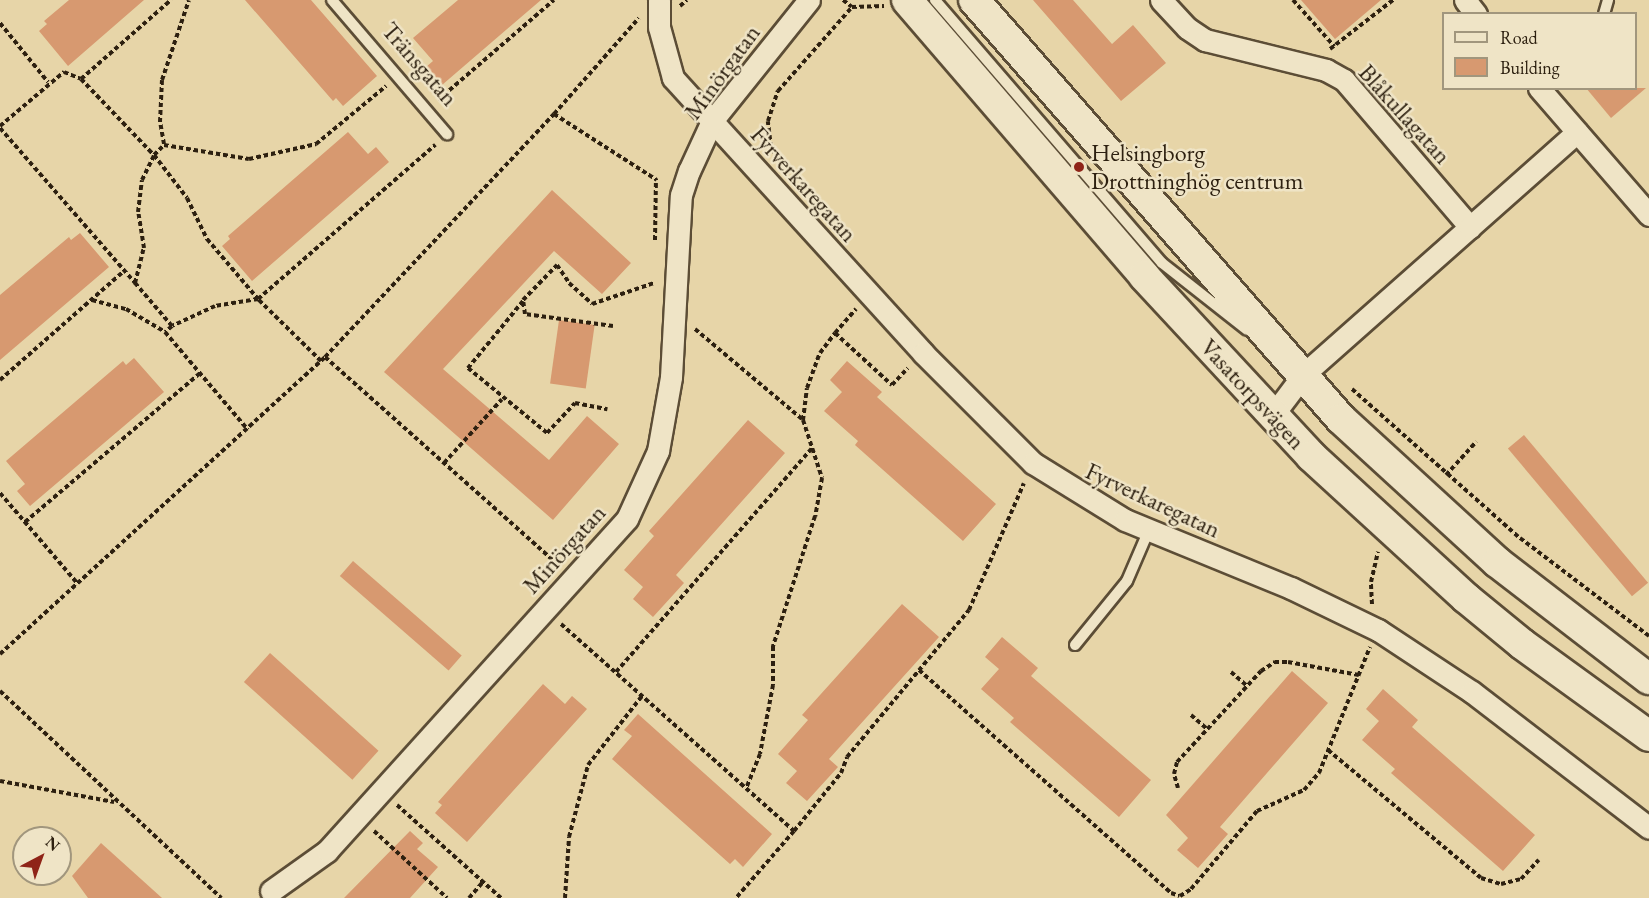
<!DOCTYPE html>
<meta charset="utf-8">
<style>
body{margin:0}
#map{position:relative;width:1649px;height:898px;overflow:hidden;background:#e7d5a8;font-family:"EB Garamond",serif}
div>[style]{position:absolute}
.building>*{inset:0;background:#d79970;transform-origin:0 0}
.path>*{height:4px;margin-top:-2px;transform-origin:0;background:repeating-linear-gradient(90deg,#2d2010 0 4.5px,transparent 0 7.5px)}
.roads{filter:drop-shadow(2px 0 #5c4d36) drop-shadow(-2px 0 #5c4d36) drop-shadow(0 2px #5c4d36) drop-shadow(0 -2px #5c4d36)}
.service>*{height:10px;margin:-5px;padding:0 5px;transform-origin:5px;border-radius:5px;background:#efe4c6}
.minor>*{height:21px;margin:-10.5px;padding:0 10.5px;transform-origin:10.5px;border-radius:10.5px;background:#efe4c6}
.secondary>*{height:30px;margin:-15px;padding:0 15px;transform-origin:15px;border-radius:15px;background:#efe4c6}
.dots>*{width:16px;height:16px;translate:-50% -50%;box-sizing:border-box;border:3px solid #efe4c6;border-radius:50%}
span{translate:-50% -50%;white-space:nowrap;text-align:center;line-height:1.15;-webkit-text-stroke:5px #efe4c6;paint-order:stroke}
.street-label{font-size:24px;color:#2d2010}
.poi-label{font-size:24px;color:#2d2010}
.left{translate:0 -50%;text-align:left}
.legend{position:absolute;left:1442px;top:12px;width:195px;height:78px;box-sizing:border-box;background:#efe4c6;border:2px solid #a1967d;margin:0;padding:8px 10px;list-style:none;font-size:18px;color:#2d2010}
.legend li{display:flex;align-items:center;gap:12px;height:30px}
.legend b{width:30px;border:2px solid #a1967d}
.north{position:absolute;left:12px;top:826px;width:60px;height:60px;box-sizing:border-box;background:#efe4c6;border:2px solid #a1967d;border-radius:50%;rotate:41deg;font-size:16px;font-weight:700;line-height:24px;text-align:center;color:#2d2010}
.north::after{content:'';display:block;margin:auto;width:21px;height:27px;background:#8f2418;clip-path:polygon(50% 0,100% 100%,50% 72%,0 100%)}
</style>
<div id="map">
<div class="building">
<div style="clip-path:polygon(69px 0,144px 0,68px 66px,39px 31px,47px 24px,44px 21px)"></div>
<div style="clip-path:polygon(245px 0,311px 0,377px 76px,343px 106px,336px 98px,333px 101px)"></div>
<div style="clip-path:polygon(458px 0,541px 0,442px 85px,426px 67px,433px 61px,413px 38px)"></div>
<div style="clip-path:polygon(1033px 0,1073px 0,1112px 44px,1133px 25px,1166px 63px,1121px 101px)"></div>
<div style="clip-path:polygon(1301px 0,1381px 0,1335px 39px)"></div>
<div style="clip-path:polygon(1586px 88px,1646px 88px,1611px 118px)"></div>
<div style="clip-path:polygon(348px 132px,368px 154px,376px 147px,389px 162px,252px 281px,222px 246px,230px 239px,228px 236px)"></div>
<div style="clip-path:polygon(552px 190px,631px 263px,602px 294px,554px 251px,443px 369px,549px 460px,587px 416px,619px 444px,553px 520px,384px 372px)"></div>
<div style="clip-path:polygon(80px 233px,109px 267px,0 360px,0 295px,69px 237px,71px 240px)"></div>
<div style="left:559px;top:320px;width:36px;height:64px;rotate:8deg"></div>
<div style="clip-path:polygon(134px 358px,164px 392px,30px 506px,17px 491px,25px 484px,6px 461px,123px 361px,126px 365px)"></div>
<div style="clip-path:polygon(847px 361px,882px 392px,877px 397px,996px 504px,963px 541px,855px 445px,858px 441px,824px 411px,842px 392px,830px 380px)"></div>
<div style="clip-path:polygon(748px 420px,785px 453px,676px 575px,684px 583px,653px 617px,633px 599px,643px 587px,624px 570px,654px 536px,649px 531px)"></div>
<div style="left:1524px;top:435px;width:193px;height:21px;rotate:50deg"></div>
<div style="left:353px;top:561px;width:144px;height:20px;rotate:41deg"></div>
<div style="clip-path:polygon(902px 604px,939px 637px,829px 759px,838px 767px,807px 801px,786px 783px,797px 771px,778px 754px,808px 720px,802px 715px)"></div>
<div style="clip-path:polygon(1002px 637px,1038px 668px,1031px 676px,1151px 780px,1119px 817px,1010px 722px,1014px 718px,981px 689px,999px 669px,985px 657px)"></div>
<div style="left:270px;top:653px;width:146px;height:39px;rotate:42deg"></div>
<div style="clip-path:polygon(1292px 671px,1328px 703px,1220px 827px,1228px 834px,1198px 868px,1177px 850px,1188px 838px,1166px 815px)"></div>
<div style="clip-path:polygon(543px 684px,565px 704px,572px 696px,587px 709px,467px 842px,435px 813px,442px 805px,438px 802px)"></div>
<div style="clip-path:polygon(1383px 689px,1418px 720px,1412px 727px,1535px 835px,1503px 871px,1391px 773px,1395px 769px,1362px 740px,1379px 721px,1366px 709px)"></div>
<div style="clip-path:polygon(638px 714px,772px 834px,743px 867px,735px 859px,730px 864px,612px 759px,632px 736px,624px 730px)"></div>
<div style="clip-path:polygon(410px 831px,423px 843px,417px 849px,438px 867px,410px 898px,344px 898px)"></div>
<div style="clip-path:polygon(101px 843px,162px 898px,88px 898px,72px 876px)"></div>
</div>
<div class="path">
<div style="left:843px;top:0;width:11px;rotate:38deg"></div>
<div style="left:852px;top:7px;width:32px;rotate:-2deg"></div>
<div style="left:1293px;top:0;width:62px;rotate:48.3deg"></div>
<div style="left:680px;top:6px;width:9px;rotate:-41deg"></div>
<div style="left:0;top:23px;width:76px;rotate:50.9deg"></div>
<div style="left:1330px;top:49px;width:80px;rotate:-37.9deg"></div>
<div style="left:81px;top:79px;width:120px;rotate:-41.3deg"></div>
<div style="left:438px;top:100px;width:153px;rotate:-40.8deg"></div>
<div style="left:554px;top:114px;width:122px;rotate:32.7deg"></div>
<div style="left:0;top:126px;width:84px;rotate:-40.2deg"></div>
<div style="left:64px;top:72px;width:18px;rotate:22deg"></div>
<div style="left:81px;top:79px;width:105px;rotate:46.2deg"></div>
<div style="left:154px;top:155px;width:54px;rotate:52.5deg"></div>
<div style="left:187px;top:198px;width:46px;rotate:64deg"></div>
<div style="left:207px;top:239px;width:79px;rotate:49.6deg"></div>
<div style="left:258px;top:299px;width:235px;rotate:-41deg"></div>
<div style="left:0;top:128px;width:206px;rotate:48.9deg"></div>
<div style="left:164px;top:144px;width:22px;rotate:-100deg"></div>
<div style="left:160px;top:122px;width:42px;rotate:-87.3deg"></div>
<div style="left:162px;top:80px;width:84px;rotate:-71.4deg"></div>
<div style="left:778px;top:159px;width:14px;rotate:-120deg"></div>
<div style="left:771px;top:147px;width:26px;rotate:-97deg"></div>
<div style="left:768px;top:121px;width:32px;rotate:-72deg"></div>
<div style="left:778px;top:91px;width:112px;rotate:-48.6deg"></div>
<div style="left:655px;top:240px;width:61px;rotate:-89.1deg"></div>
<div style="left:92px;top:300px;width:35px;rotate:15deg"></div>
<div style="left:126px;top:309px;width:45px;rotate:30.5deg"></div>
<div style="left:523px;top:301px;width:87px;rotate:129.4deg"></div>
<div style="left:468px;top:368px;width:102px;rotate:39.4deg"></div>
<div style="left:547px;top:433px;width:41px;rotate:-47deg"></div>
<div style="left:575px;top:403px;width:33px;rotate:11deg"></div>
<div style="left:172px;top:326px;width:9px;rotate:139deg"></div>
<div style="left:165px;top:332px;width:128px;rotate:49.7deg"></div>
<div style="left:613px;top:326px;width:89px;rotate:-172.2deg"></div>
<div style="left:525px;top:314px;width:14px;rotate:-98deg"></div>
<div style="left:523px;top:300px;width:49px;rotate:-45.8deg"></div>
<div style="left:557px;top:265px;width:22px;rotate:56deg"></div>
<div style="left:569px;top:283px;width:31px;rotate:42deg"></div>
<div style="left:592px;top:304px;width:65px;rotate:-18.7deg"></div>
<div style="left:695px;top:329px;width:141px;rotate:40.1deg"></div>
<div style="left:803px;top:420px;width:61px;rotate:71.9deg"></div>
<div style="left:822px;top:478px;width:39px;rotate:100deg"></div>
<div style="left:815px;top:516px;width:137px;rotate:107.9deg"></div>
<div style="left:773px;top:646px;width:39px;rotate:90deg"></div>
<div style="left:773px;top:685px;width:70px;rotate:100.7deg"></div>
<div style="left:760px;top:754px;width:37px;rotate:112deg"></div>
<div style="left:835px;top:333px;width:32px;rotate:-49deg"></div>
<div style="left:325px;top:357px;width:311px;rotate:41.7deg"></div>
<div style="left:321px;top:361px;width:88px;rotate:-135.5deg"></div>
<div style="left:258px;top:299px;width:44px;rotate:170.8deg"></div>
<div style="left:215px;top:306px;width:47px;rotate:155.1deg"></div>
<div style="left:172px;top:326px;width:57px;rotate:-130.7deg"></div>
<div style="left:135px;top:283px;width:36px;rotate:-76deg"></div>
<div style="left:144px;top:248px;width:36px;rotate:-99deg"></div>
<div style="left:138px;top:212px;width:32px;rotate:-83deg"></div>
<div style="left:142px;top:180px;width:28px;rotate:-64deg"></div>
<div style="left:154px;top:155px;width:14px;rotate:-45deg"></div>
<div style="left:164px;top:145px;width:86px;rotate:9.4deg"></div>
<div style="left:249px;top:159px;width:69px;rotate:-12.6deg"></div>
<div style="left:316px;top:144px;width:91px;rotate:-39.6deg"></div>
<div style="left:0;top:380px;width:165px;rotate:-41.3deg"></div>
<div style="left:1352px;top:389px;width:225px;rotate:41.6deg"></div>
<div style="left:1520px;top:538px;width:162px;rotate:37.2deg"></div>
<div style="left:803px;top:420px;width:32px;rotate:-83deg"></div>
<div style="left:807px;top:388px;width:37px;rotate:-70deg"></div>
<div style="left:820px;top:353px;width:25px;rotate:-53deg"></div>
<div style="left:835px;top:333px;width:77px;rotate:42.4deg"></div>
<div style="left:892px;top:385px;width:23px;rotate:-47deg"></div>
<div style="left:444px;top:463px;width:86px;rotate:-47.8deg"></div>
<div style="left:1446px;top:475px;width:45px;rotate:-47.7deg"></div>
<div style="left:0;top:493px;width:120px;rotate:49.4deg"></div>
<div style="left:25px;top:522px;width:230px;rotate:-40.4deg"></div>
<div style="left:1372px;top:604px;width:22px;rotate:-93deg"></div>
<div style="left:1371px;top:582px;width:31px;rotate:-77deg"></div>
<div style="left:561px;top:624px;width:312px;rotate:41.6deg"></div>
<div style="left:794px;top:831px;width:89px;rotate:130.9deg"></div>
<div style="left:0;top:654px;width:440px;rotate:-42.4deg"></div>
<div style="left:325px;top:357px;width:334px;rotate:-46.7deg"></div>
<div style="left:554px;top:114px;width:128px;rotate:-48.5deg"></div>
<div style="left:919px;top:670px;width:337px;rotate:41.5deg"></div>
<div style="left:1171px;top:893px;width:9px;rotate:18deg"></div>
<div style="left:1180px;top:896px;width:13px;rotate:-32deg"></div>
<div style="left:1191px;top:889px;width:102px;rotate:-49.8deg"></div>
<div style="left:1257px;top:811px;width:51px;rotate:-24.1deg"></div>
<div style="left:1304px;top:790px;width:23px;rotate:-49deg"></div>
<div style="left:1319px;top:773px;width:136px;rotate:-68deg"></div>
<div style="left:616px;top:672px;width:298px;rotate:-48.8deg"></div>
<div style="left:1231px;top:672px;width:21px;rotate:41deg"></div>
<div style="left:0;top:691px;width:303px;rotate:43.1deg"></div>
<div style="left:1191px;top:715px;width:21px;rotate:41deg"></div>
<div style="left:1328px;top:750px;width:199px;rotate:39.9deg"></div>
<div style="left:1481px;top:878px;width:21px;rotate:17deg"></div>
<div style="left:1501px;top:884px;width:21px;rotate:-14deg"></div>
<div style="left:1521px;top:879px;width:26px;rotate:-47deg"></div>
<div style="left:0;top:781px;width:116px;rotate:10.4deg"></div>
<div style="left:1178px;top:788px;width:15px;rotate:-106deg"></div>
<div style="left:1174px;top:774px;width:12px;rotate:-76deg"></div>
<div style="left:1177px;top:762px;width:124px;rotate:-47.3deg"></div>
<div style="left:1261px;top:671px;width:17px;rotate:-33deg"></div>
<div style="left:1275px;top:662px;width:13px"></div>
<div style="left:1288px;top:662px;width:72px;rotate:10.4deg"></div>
<div style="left:397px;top:805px;width:140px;rotate:41.8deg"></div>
<div style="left:374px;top:831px;width:99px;rotate:42.5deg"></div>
<div style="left:794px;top:831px;width:75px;rotate:-51deg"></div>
<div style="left:841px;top:773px;width:17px;rotate:-69deg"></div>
<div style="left:847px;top:757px;width:191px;rotate:-50.3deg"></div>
<div style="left:969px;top:610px;width:138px;rotate:-66.6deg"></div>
<div style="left:469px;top:898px;width:21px;rotate:-49deg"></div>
<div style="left:565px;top:898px;width:61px;rotate:-86.2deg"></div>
<div style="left:569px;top:837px;width:74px;rotate:-75.2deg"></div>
<div style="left:588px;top:765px;width:88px;rotate:-52deg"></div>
</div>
<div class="roads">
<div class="service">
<div style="left:332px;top:0;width:177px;rotate:49.4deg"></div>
<div style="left:935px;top:0;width:347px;rotate:49.2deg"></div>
<div style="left:1162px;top:263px;width:108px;rotate:38.2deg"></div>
<div style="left:1604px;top:14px;width:15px;rotate:-74deg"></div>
<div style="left:1075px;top:645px;width:82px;rotate:-50.9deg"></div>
<div style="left:1127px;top:581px;width:56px;rotate:-66.7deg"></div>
</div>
<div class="minor">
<div style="left:659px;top:0;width:27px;rotate:90deg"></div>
<div style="left:659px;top:27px;width:53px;rotate:74.6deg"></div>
<div style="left:673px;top:78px;width:372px;rotate:47.7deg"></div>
<div style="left:923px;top:353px;width:156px;rotate:45deg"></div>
<div style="left:1033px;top:463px;width:108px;rotate:31.8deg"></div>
<div style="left:1125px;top:520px;width:179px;rotate:22.3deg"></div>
<div style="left:1291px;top:588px;width:97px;rotate:25.8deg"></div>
<div style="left:1378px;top:630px;width:113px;rotate:33.4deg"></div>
<div style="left:1472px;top:692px;width:223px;rotate:37.5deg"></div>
<div style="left:1161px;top:0;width:38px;rotate:47deg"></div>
<div style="left:1187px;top:28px;width:22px;rotate:34deg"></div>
<div style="left:1205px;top:40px;width:125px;rotate:13.9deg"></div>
<div style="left:1326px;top:70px;width:21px;rotate:29deg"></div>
<div style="left:1344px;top:80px;width:194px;rotate:49.4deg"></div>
<div style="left:1470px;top:227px;width:223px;rotate:138.5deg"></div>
<div style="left:1303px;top:375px;width:51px;rotate:127.1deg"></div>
<div style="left:1465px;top:0;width:18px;rotate:52deg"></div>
<div style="left:1539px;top:88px;width:168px;rotate:49.1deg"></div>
<div style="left:1470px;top:227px;width:143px;rotate:-41.6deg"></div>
<div style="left:271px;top:891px;width:69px;rotate:-35.5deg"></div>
<div style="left:327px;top:851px;width:447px;rotate:-47.9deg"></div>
<div style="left:627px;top:519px;width:75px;rotate:-65.5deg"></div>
<div style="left:658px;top:451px;width:75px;rotate:-80deg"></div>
<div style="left:671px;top:377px;width:182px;rotate:-86.9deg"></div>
<div style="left:681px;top:195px;width:25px;rotate:-72deg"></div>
<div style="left:689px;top:171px;width:55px;rotate:-65.3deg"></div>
<div style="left:712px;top:121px;width:155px;rotate:-51.3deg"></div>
</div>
<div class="secondary">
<div style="left:907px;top:0;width:364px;rotate:49.3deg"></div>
<div style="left:1144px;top:276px;width:246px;rotate:47.1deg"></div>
<div style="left:1311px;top:456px;width:210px;rotate:42.5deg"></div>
<div style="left:1466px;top:598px;width:72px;rotate:39.4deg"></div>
<div style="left:1522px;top:644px;width:157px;rotate:35.9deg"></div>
<div style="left:974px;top:0;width:557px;rotate:48.79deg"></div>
<div style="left:1341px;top:419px;width:212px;rotate:42.5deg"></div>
<div style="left:1497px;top:562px;width:192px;rotate:37.6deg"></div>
</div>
</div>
<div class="dots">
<div style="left:1079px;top:167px;background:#8f2418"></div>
</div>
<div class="street-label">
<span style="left:420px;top:64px;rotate:49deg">Tränsgatan</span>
<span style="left:722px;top:72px;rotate:-54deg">Minörgatan</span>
<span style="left:1405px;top:114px;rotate:48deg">Blåkullagatan</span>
<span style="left:804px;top:184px;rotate:48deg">Fyrverkaregatan</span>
<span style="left:1253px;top:394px;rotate:47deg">Vasatorpsvägen</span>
<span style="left:1153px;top:500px;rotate:25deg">Fyrverkaregatan</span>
<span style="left:564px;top:549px;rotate:-48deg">Minörgatan</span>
</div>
<div class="poi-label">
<span class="left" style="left:1091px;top:167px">Helsingborg<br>Drottninghög centrum</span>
</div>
<ul class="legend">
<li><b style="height:8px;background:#efe4c6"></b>Road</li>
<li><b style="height:16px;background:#d79970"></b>Building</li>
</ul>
<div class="north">N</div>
</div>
